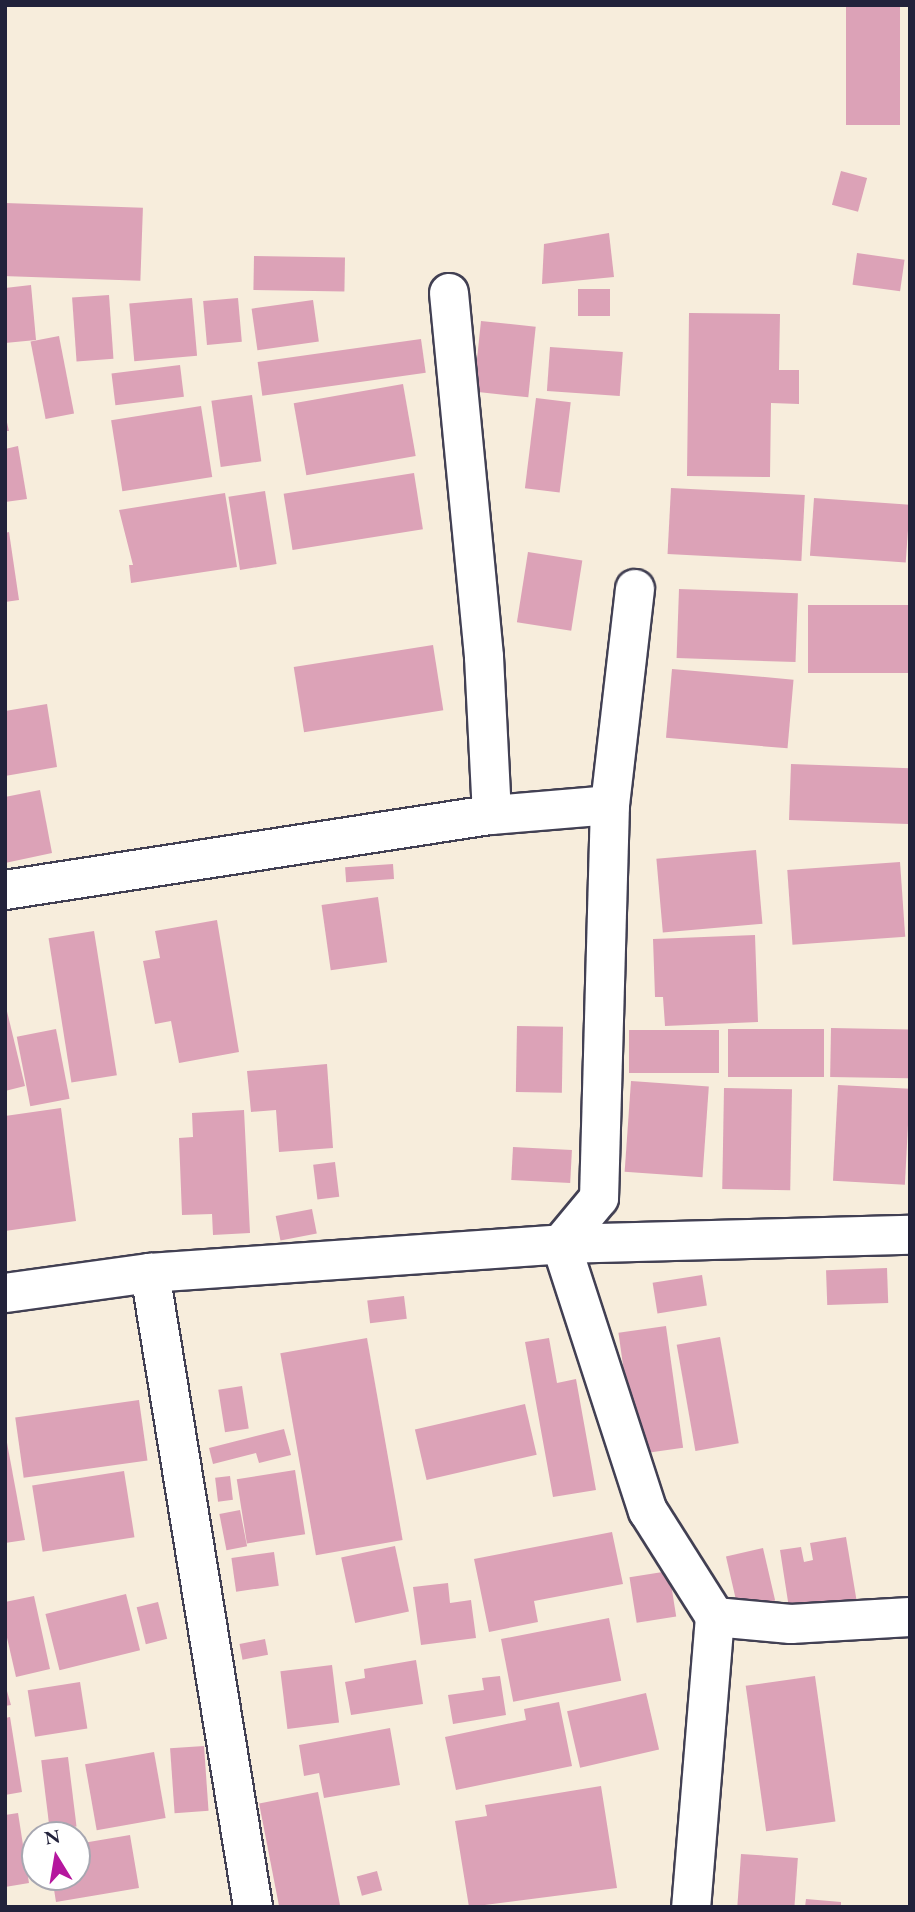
<!DOCTYPE html>
<style>
body{margin:0}
#map{position:relative;width:915px;height:1912px;overflow:hidden;background:#f7eddc;font-family:"EB Garamond",serif}
div>[style]{position:absolute}
.building>*{inset:0;background:#dca2b7;transform-origin:0 0}
.roads{filter:drop-shadow(2px 0 #424053) drop-shadow(-2px 0 #424053) drop-shadow(0 2px #424053) drop-shadow(0 -2px #424053)}
.minor>*{height:38px;margin:-19px;padding:0 19px;transform-origin:19px;border-radius:19px;background:#fff}
span{translate:-50% -50%;white-space:nowrap;text-align:center;line-height:1.15;-webkit-text-stroke:5px #fff;paint-order:stroke}
.frame{position:absolute;inset:0;border:7px solid #22223b;pointer-events:none}
.north{position:absolute;left:21px;top:1821px;width:70px;height:70px;box-sizing:border-box;background:#fff;border:2px solid #a7a7b1;border-radius:50%;rotate:349deg;font-size:19px;font-weight:700;line-height:28px;text-align:center;color:#22223b}
.north::after{content:'';display:block;margin:auto;width:24px;height:32px;background:#b5179e;clip-path:polygon(50% 0,100% 100%,50% 72%,0 100%)}
</style>
<div id="map">
<div class="building">
<div style="left:846px;top:5px;width:54px;height:120px"></div>
<div style="left:841px;top:171px;width:27px;height:35px;rotate:15deg"></div>
<div style="left:5px;top:203px;width:138px;height:73px;rotate:2deg"></div>
<div style="clip-path:polygon(609px 233px,614px 277px,542px 284px,544px 244px)"></div>
<div style="left:857px;top:253px;width:48px;height:32px;rotate:8deg"></div>
<div style="left:254px;top:256px;width:91px;height:34px;rotate:1deg"></div>
<div style="clip-path:polygon(31px 285px,36px 340px,5px 343px,5px 288px)"></div>
<div style="left:578px;top:289px;width:32px;height:27px"></div>
<div style="left:109px;top:295px;width:64px;height:37px;rotate:86deg"></div>
<div style="left:192px;top:298px;width:58px;height:63px;rotate:85deg"></div>
<div style="left:238px;top:298px;width:44px;height:35px;rotate:85deg"></div>
<div style="left:313px;top:300px;width:42px;height:62px;rotate:82deg"></div>
<div style="clip-path:polygon(689px 313px,780px 314px,779px 370px,799px 370px,799px 404px,771px 403px,770px 477px,687px 476px)"></div>
<div style="left:481px;top:321px;width:55px;height:71px;rotate:6deg"></div>
<div style="left:59px;top:336px;width:79px;height:29px;rotate:79deg"></div>
<div style="left:421px;top:339px;width:34px;height:165px;rotate:82deg"></div>
<div style="left:550px;top:347px;width:73px;height:44px;rotate:4deg"></div>
<div style="left:180px;top:365px;width:32px;height:69px;rotate:83deg"></div>
<div style="left:403px;top:384px;width:73px;height:111px;rotate:80deg"></div>
<div style="left:252px;top:395px;width:67px;height:41px;rotate:82deg"></div>
<div style="left:536px;top:398px;width:35px;height:91px;rotate:7deg"></div>
<div style="left:201px;top:406px;width:72px;height:91px;rotate:81deg"></div>
<div style="clip-path:polygon(5px 414px,9px 431px,5px 431px)"></div>
<div style="clip-path:polygon(18px 446px,27px 499px,5px 502px,5px 449px)"></div>
<div style="left:414px;top:473px;width:57px;height:132px;rotate:81deg"></div>
<div style="left:671px;top:488px;width:134px;height:66px;rotate:3deg"></div>
<div style="left:265px;top:491px;width:74px;height:37px;rotate:81deg"></div>
<div style="clip-path:polygon(225px 493px,237px 567px,131px 583px,129px 565px,133px 565px,119px 510px)"></div>
<div style="left:814px;top:498px;width:96px;height:58px;rotate:4deg"></div>
<div style="clip-path:polygon(9px 532px,19px 600px,5px 602px,5px 533px)"></div>
<div style="left:528px;top:552px;width:55px;height:71px;rotate:9deg"></div>
<div style="left:679px;top:589px;width:119px;height:69px;rotate:2deg"></div>
<div style="left:808px;top:605px;width:102px;height:68px"></div>
<div style="left:433px;top:645px;width:66px;height:141px;rotate:81deg"></div>
<div style="left:672px;top:669px;width:122px;height:69px;rotate:5deg"></div>
<div style="clip-path:polygon(47px 704px,57px 767px,5px 776px,5px 711px)"></div>
<div style="left:791px;top:764px;width:119px;height:56px;rotate:2deg"></div>
<div style="clip-path:polygon(40px 790px,52px 853px,5px 863px,5px 797px)"></div>
<div style="left:756px;top:850px;width:74px;height:100px;rotate:85deg"></div>
<div style="left:900px;top:862px;width:75px;height:113px;rotate:86deg"></div>
<div style="left:393px;top:864px;width:15px;height:48px;rotate:86deg"></div>
<div style="left:378px;top:897px;width:66px;height:57px;rotate:82deg"></div>
<div style="clip-path:polygon(217px 920px,239px 1052px,179px 1063px,171px 1021px,155px 1024px,143px 961px,160px 958px,155px 931px)"></div>
<div style="left:94px;top:931px;width:146px;height:46px;rotate:81deg"></div>
<div style="clip-path:polygon(755px 935px,758px 1022px,665px 1026px,663px 997px,655px 997px,653px 939px)"></div>
<div style="clip-path:polygon(5px 1003px,25px 1086px,5px 1091px)"></div>
<div style="left:517px;top:1026px;width:46px;height:66px;rotate:1deg"></div>
<div style="left:831px;top:1028px;width:79px;height:49px;rotate:1deg"></div>
<div style="left:56px;top:1029px;width:71px;height:40px;rotate:79deg"></div>
<div style="left:728px;top:1029px;width:96px;height:48px"></div>
<div style="left:629px;top:1030px;width:90px;height:43px"></div>
<div style="clip-path:polygon(327px 1064px,333px 1148px,279px 1152px,276px 1110px,251px 1112px,247px 1071px)"></div>
<div style="left:631px;top:1081px;width:78px;height:91px;rotate:4deg"></div>
<div style="left:838px;top:1085px;width:72px;height:96px;rotate:3deg"></div>
<div style="left:724px;top:1088px;width:68px;height:101px;rotate:1deg"></div>
<div style="clip-path:polygon(61px 1108px,76px 1221px,5px 1231px,5px 1116px)"></div>
<div style="clip-path:polygon(244px 1110px,250px 1233px,213px 1235px,212px 1214px,182px 1215px,179px 1138px,193px 1137px,192px 1113px)"></div>
<div style="left:513px;top:1147px;width:59px;height:33px;rotate:3deg"></div>
<div style="left:335px;top:1162px;width:35px;height:22px;rotate:83deg"></div>
<div style="left:312px;top:1209px;width:25px;height:37px;rotate:79deg"></div>
<div style="left:887px;top:1268px;width:35px;height:61px;rotate:88deg"></div>
<div style="left:702px;top:1275px;width:31px;height:50px;rotate:81deg"></div>
<div style="left:404px;top:1296px;width:23px;height:37px;rotate:83deg"></div>
<div style="left:666px;top:1326px;width:123px;height:48px;rotate:82deg"></div>
<div style="left:720px;top:1337px;width:108px;height:44px;rotate:80deg"></div>
<div style="left:367px;top:1338px;width:205px;height:88px;rotate:80deg"></div>
<div style="clip-path:polygon(549px 1338px,557px 1383px,576px 1379px,596px 1490px,553px 1497px,525px 1342px)"></div>
<div style="left:242px;top:1386px;width:43px;height:24px;rotate:81deg"></div>
<div style="left:139px;top:1400px;width:61px;height:125px;rotate:82deg"></div>
<div style="left:525px;top:1404px;width:52px;height:113px;rotate:77deg"></div>
<div style="clip-path:polygon(284px 1429px,291px 1455px,259px 1463px,256px 1453px,213px 1464px,209px 1448px)"></div>
<div style="clip-path:polygon(5px 1432px,25px 1540px,5px 1543px)"></div>
<div style="left:295px;top:1470px;width:65px;height:59px;rotate:81deg"></div>
<div style="left:124px;top:1471px;width:67px;height:93px;rotate:81deg"></div>
<div style="left:230px;top:1476px;width:24px;height:15px;rotate:83deg"></div>
<div style="left:240px;top:1510px;width:37px;height:21px;rotate:79deg"></div>
<div style="clip-path:polygon(612px 1532px,623px 1584px,534px 1601px,538px 1622px,489px 1632px,474px 1559px)"></div>
<div style="clip-path:polygon(846px 1537px,858px 1609px,791px 1621px,780px 1550px,801px 1547px,804px 1562px,813px 1560px,810px 1543px)"></div>
<div style="left:395px;top:1546px;width:67px;height:55px;rotate:78deg"></div>
<div style="left:763px;top:1548px;width:54px;height:38px;rotate:77deg"></div>
<div style="left:274px;top:1552px;width:34px;height:43px;rotate:82deg"></div>
<div style="left:669px;top:1571px;width:46px;height:40px;rotate:81deg"></div>
<div style="clip-path:polygon(448px 1583px,450px 1603px,471px 1600px,476px 1638px,421px 1645px,413px 1587px)"></div>
<div style="left:126px;top:1594px;width:58px;height:83px;rotate:76deg"></div>
<div style="clip-path:polygon(34px 1596px,50px 1669px,16px 1677px,5px 1629px,5px 1602px)"></div>
<div style="left:158px;top:1602px;width:38px;height:22px;rotate:76deg"></div>
<div style="left:609px;top:1618px;width:64px;height:110px;rotate:79deg"></div>
<div style="left:265px;top:1639px;width:16px;height:26px;rotate:79deg"></div>
<div style="clip-path:polygon(416px 1660px,423px 1704px,351px 1715px,345px 1682px,365px 1678px,364px 1669px)"></div>
<div style="left:332px;top:1665px;width:58px;height:52px;rotate:83deg"></div>
<div style="clip-path:polygon(500px 1676px,506px 1715px,453px 1724px,448px 1695px,484px 1690px,482px 1678px)"></div>
<div style="left:815px;top:1676px;width:147px;height:70px;rotate:82deg"></div>
<div style="left:80px;top:1682px;width:47px;height:53px;rotate:81deg"></div>
<div style="clip-path:polygon(5px 1684px,11px 1705px,5px 1706px)"></div>
<div style="left:646px;top:1693px;width:58px;height:81px;rotate:77deg"></div>
<div style="clip-path:polygon(559px 1702px,572px 1766px,456px 1790px,445px 1737px,526px 1720px,524px 1709px)"></div>
<div style="clip-path:polygon(10px 1717px,22px 1792px,5px 1795px,5px 1718px)"></div>
<div style="clip-path:polygon(390px 1728px,400px 1785px,324px 1798px,319px 1773px,304px 1776px,299px 1745px)"></div>
<div style="left:204px;top:1746px;width:65px;height:34px;rotate:86deg"></div>
<div style="left:154px;top:1752px;width:67px;height:70px;rotate:80deg"></div>
<div style="left:68px;top:1757px;width:70px;height:27px;rotate:83deg"></div>
<div style="clip-path:polygon(601px 1786px,617px 1888px,469px 1907px,455px 1821px,487px 1816px,485px 1805px)"></div>
<div style="left:318px;top:1792px;width:117px;height:60px;rotate:79deg"></div>
<div style="clip-path:polygon(18px 1813px,29px 1883px,5px 1887px,5px 1815px)"></div>
<div style="clip-path:polygon(130px 1835px,139px 1888px,56px 1902px,52px 1877px,77px 1877px,77px 1844px)"></div>
<div style="left:741px;top:1854px;width:57px;height:53px;rotate:4deg"></div>
<div style="left:377px;top:1871px;width:20px;height:21px;rotate:75deg"></div>
<div style="clip-path:polygon(806px 1899px,841px 1902px,841px 1907px,805px 1907px)"></div>
</div>
<div class="roads">
<div class="minor">
<div style="left:449px;top:293px;width:366px;rotate:84.5deg"></div>
<div style="left:484px;top:657px;width:158px;rotate:87.1deg"></div>
<div style="left:635px;top:589px;width:217px;rotate:96.6deg"></div>
<div style="left:610px;top:805px;width:393px;rotate:91.6deg"></div>
<div style="left:599px;top:1198px;width:60px;rotate:129.6deg"></div>
<div style="left:561px;top:1244px;width:281px;rotate:72deg"></div>
<div style="left:648px;top:1511px;width:125px;rotate:57.7deg"></div>
<div style="left:715px;top:1617px;width:291px;rotate:94.7deg"></div>
<div style="left:5px;top:890px;width:493px;rotate:-8.8deg"></div>
<div style="left:492px;top:815px;width:118px;rotate:-4.8deg"></div>
<div style="left:150px;top:1273px;width:642px;rotate:80.77deg"></div>
<div style="left:5px;top:1293px;width:146px;rotate:-7.9deg"></div>
<div style="left:150px;top:1273px;width:412px;rotate:-4deg"></div>
<div style="left:561px;top:1244px;width:349px;rotate:-1.5deg"></div>
<div style="left:715px;top:1617px;width:76px;rotate:5.3deg"></div>
<div style="left:791px;top:1624px;width:119px;rotate:-3.4deg"></div>
</div>
</div>
<div class="frame"></div>
<div class="north">N</div>
</div>
